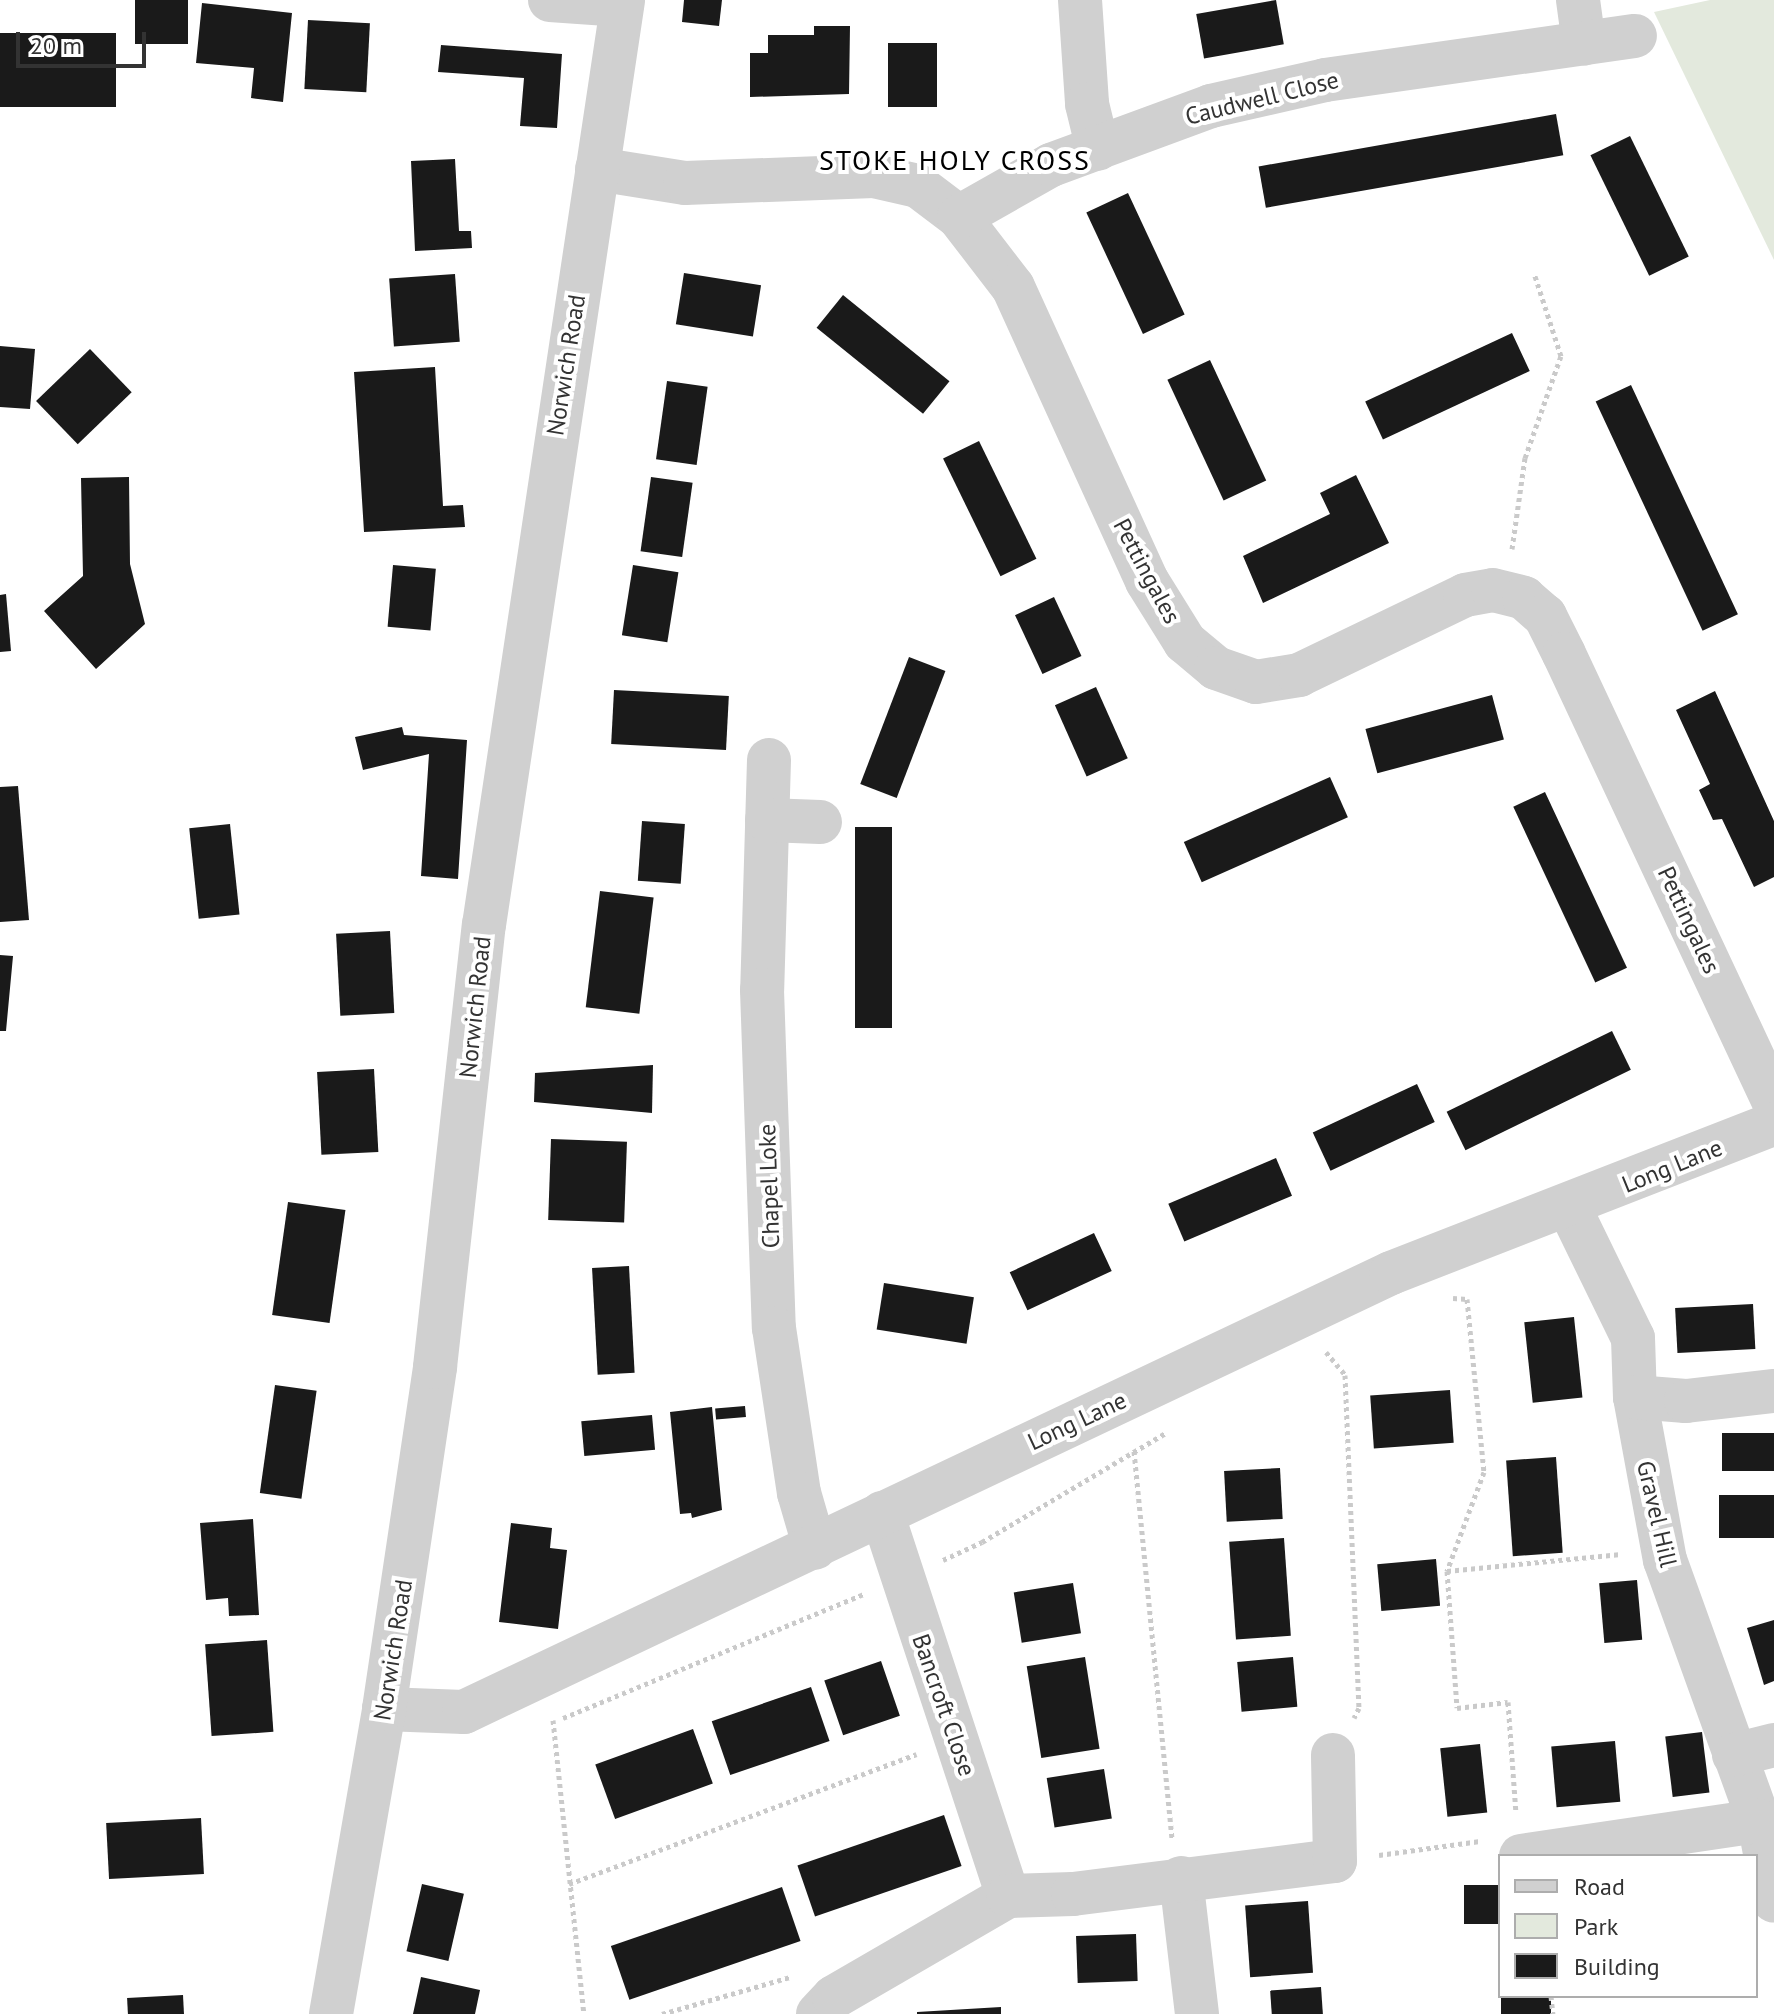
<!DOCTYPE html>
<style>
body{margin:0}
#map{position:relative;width:1774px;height:2014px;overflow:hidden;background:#fff;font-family:"PT Sans",sans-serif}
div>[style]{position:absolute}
.green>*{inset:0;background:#e3e9dd}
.building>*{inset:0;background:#1a1a1a;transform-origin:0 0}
.path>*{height:5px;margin-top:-2.5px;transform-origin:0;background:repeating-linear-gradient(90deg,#cacaca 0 4px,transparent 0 8px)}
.minor>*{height:44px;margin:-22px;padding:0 22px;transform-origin:22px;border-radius:22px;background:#d0d0d0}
span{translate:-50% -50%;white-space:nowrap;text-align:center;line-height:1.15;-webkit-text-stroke:8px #fff;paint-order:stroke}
.street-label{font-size:24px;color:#333}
.quarter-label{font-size:28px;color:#000;letter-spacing:2px}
.legend{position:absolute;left:1498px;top:1854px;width:260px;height:144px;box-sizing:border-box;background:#fff;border:2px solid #adadad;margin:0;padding:10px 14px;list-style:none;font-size:24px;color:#333}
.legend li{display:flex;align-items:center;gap:16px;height:40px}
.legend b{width:40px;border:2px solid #adadad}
.scale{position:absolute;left:16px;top:32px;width:130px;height:36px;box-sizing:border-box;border:4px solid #333;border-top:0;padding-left:10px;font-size:24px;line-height:28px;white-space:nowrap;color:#333;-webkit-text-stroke:6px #fff;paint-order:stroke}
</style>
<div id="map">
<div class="green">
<div style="clip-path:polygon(1710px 0,1774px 0,1774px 260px,1654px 12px)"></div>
</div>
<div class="building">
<div style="left:135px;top:0;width:53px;height:44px"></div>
<div style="clip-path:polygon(684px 0,722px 0,719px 26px,682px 22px)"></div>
<div style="left:1276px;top:0;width:45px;height:81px;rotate:80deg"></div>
<div style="clip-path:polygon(202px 3px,292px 13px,283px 102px,251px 98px,254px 68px,196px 63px)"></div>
<div style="left:308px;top:20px;width:62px;height:69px;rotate:3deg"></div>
<div style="clip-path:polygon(814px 26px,850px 26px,849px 94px,750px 97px,750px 53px,768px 53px,768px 35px,814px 35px)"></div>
<div style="left:0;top:33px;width:116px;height:74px"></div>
<div style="left:937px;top:43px;width:64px;height:49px;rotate:90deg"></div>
<div style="clip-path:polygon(441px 45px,562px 54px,557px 128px,520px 126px,524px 78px,438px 72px)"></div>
<div style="left:1556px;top:114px;width:42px;height:302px;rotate:80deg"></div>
<div style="left:1630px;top:136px;width:134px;height:44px;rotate:64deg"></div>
<div style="clip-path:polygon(455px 159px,459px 231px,471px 231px,472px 248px,415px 251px,411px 161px)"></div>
<div style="left:1128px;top:193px;width:134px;height:46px;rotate:65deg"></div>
<div style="left:684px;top:273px;width:78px;height:52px;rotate:9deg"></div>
<div style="left:455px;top:274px;width:68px;height:66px;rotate:86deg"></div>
<div style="left:843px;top:295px;width:137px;height:42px;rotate:39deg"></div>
<div style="left:1512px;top:333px;width:42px;height:162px;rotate:65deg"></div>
<div style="clip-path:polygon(0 346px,35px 349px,30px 409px,0 407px)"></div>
<div style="left:90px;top:349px;width:60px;height:75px;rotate:46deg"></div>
<div style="left:1210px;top:360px;width:133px;height:47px;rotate:65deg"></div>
<div style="clip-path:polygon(435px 367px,443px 506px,463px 505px,465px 527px,364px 532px,354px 372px)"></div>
<div style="left:667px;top:381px;width:41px;height:79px;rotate:8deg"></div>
<div style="left:1631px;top:385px;width:253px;height:39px;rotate:65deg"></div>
<div style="left:979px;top:441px;width:131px;height:40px;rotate:64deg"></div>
<div style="clip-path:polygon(1356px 475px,1389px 543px,1263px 603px,1243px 556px,1330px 514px,1320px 493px)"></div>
<div style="clip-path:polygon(129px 477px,130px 564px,145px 624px,96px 669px,44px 611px,83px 576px,81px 478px)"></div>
<div style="left:651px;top:477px;width:42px;height:75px;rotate:8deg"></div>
<div style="left:393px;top:565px;width:43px;height:62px;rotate:5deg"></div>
<div style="left:633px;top:565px;width:46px;height:71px;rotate:9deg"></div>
<div style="clip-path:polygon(6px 594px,11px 651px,0 652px,0 595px)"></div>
<div style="left:1054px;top:597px;width:65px;height:43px;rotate:65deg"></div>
<div style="left:909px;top:657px;width:39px;height:136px;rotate:21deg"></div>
<div style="left:1096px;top:687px;width:78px;height:45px;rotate:66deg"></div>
<div style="left:614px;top:690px;width:115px;height:54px;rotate:3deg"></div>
<div style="clip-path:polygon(1715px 691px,1774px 821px,1774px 877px,1754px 887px,1722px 819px,1713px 820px,1699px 790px,1710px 784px,1676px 710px)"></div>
<div style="left:1492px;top:695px;width:46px;height:131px;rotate:75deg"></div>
<div style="clip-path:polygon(402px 727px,404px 735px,467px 740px,458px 879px,421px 876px,429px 754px,363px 770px,355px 737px)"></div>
<div style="left:1330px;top:777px;width:44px;height:160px;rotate:66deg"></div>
<div style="clip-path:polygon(18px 786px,29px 920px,0 922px,0 787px)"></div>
<div style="left:1545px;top:792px;width:194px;height:35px;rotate:65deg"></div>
<div style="left:642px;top:821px;width:43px;height:60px;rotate:4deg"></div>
<div style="left:230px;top:824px;width:91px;height:41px;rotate:84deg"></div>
<div style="left:855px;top:827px;width:37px;height:201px"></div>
<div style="left:600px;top:891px;width:54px;height:117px;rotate:7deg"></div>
<div style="left:390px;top:931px;width:82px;height:54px;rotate:87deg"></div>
<div style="clip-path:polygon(0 955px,13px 956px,6px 1031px,0 1031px)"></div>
<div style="left:1612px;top:1031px;width:43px;height:184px;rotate:64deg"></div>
<div style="clip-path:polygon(653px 1065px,652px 1113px,534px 1102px,535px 1073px)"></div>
<div style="left:374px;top:1069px;width:83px;height:57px;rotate:87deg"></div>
<div style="left:1417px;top:1084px;width:42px;height:115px;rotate:65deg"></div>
<div style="left:551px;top:1139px;width:76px;height:81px;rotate:2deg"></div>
<div style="left:1276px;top:1158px;width:41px;height:117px;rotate:67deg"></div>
<div style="left:288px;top:1202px;width:58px;height:114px;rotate:8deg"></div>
<div style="left:1094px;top:1233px;width:42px;height:93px;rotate:65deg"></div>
<div style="left:629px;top:1266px;width:107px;height:37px;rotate:87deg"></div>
<div style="left:884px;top:1283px;width:91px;height:47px;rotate:9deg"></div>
<div style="left:1753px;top:1304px;width:45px;height:78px;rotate:87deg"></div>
<div style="left:1574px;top:1317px;width:81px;height:50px;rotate:84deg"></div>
<div style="left:275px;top:1385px;width:42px;height:109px;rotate:8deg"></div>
<div style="left:1450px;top:1390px;width:53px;height:80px;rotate:86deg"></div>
<div style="left:745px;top:1406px;width:11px;height:30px;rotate:85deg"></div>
<div style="clip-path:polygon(712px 1407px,722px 1510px,692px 1518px,691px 1513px,680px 1514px,670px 1412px)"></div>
<div style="left:652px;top:1415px;width:35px;height:71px;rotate:85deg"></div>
<div style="left:1774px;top:1433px;width:38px;height:52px;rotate:90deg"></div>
<div style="left:1556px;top:1457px;width:96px;height:50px;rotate:86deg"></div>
<div style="left:1280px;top:1468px;width:51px;height:56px;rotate:87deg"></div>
<div style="left:1774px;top:1495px;width:43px;height:55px;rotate:90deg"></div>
<div style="clip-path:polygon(253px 1519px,259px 1615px,229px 1616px,228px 1598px,206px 1600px,200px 1523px)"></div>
<div style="clip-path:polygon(511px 1523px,552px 1528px,550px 1548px,567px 1550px,558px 1629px,499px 1622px)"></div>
<div style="left:1284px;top:1538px;width:98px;height:55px;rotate:86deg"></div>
<div style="left:1436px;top:1559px;width:47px;height:59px;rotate:85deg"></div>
<div style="left:1637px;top:1580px;width:60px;height:38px;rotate:85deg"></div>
<div style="left:1073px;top:1583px;width:51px;height:60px;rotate:81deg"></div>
<div style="clip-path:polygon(1774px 1620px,1774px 1681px,1764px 1685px,1747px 1628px)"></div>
<div style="left:267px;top:1640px;width:92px;height:62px;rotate:86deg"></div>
<div style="left:1085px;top:1657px;width:93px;height:59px;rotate:81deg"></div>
<div style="left:1293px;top:1657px;width:50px;height:56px;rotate:85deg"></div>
<div style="left:881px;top:1661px;width:58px;height:60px;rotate:71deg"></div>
<div style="left:811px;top:1687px;width:57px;height:105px;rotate:71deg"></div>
<div style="left:693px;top:1729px;width:58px;height:104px;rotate:70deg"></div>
<div style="left:1702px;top:1732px;width:61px;height:37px;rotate:83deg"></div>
<div style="left:1615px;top:1741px;width:61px;height:64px;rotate:85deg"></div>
<div style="left:1480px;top:1744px;width:69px;height:40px;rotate:84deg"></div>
<div style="left:1104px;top:1769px;width:50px;height:58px;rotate:81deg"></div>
<div style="left:944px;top:1815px;width:54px;height:155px;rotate:71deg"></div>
<div style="left:201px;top:1818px;width:56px;height:95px;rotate:87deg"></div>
<div style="left:422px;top:1884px;width:43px;height:69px;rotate:13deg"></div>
<div style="left:1500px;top:1885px;width:39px;height:36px;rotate:90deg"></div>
<div style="left:782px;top:1887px;width:57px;height:181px;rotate:71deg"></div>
<div style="left:1308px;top:1901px;width:72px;height:63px;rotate:86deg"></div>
<div style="left:1136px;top:1934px;width:47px;height:60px;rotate:88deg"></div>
<div style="clip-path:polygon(421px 1977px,480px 1990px,475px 2014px,413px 2014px)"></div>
<div style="left:1321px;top:1987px;width:27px;height:51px;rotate:86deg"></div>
<div style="left:183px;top:1995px;width:19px;height:56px;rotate:87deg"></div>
<div style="left:1501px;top:1996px;width:50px;height:18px"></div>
<div style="clip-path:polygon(1001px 2007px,1001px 2014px,917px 2014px,917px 2012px)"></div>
</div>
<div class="path">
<div style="left:1512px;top:549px;width:92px;rotate:-81.9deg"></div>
<div style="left:1525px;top:458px;width:108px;rotate:-70.6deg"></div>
<div style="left:1561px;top:356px;width:87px;rotate:-108deg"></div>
<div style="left:1453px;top:1298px;width:14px;rotate:4deg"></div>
<div style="left:1467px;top:1299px;width:174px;rotate:84.4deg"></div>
<div style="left:1484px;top:1472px;width:106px;rotate:110.5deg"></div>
<div style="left:1447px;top:1571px;width:137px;rotate:85.8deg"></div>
<div style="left:1457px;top:1708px;width:51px;rotate:-6.7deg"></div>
<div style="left:1508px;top:1702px;width:111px;rotate:85.9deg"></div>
<div style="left:1326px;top:1352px;width:30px;rotate:50deg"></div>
<div style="left:1345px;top:1375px;width:333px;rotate:87.6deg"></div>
<div style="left:1359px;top:1708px;width:11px;rotate:117deg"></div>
<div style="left:1134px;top:1451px;width:389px;rotate:84.4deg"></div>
<div style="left:943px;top:1560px;width:43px;rotate:-24.8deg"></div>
<div style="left:982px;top:1542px;width:215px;rotate:-30.7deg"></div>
<div style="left:1447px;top:1571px;width:175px;rotate:-5.6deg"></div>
<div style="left:563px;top:1718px;width:326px;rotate:-22.4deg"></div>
<div style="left:553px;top:1720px;width:296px;rotate:84deg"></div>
<div style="left:1379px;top:1855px;width:102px;rotate:-7.9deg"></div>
<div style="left:569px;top:1884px;width:371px;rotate:-20.5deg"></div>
<div style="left:1551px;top:1996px;width:18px;rotate:84deg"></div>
<div style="left:662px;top:2014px;width:133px;rotate:-16.1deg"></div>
</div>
<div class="minor">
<div style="left:550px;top:0;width:72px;rotate:4deg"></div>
<div style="left:1080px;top:0;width:104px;rotate:86.1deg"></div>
<div style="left:1087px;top:104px;width:46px;rotate:76.3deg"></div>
<div style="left:1578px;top:0;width:44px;rotate:82.2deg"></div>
<div style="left:597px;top:169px;width:89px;rotate:9deg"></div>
<div style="left:685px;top:183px;width:189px;rotate:-2.1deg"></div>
<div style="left:874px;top:176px;width:45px;rotate:12.8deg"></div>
<div style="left:918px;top:186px;width:51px;rotate:37.1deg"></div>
<div style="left:959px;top:217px;width:88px;rotate:52.4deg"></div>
<div style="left:1013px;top:287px;width:323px;rotate:65.5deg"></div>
<div style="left:1147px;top:581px;width:72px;rotate:58.1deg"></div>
<div style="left:1185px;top:642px;width:40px;rotate:40deg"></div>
<div style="left:1216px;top:668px;width:42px;rotate:19.3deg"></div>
<div style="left:1256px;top:682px;width:44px;rotate:-9.2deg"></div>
<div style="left:1299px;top:675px;width:184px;rotate:-25.7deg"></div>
<div style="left:1465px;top:595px;width:28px;rotate:-10deg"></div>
<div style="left:1493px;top:590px;width:32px;rotate:14deg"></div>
<div style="left:1524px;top:598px;width:28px;rotate:41deg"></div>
<div style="left:1545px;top:616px;width:42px;rotate:63.4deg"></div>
<div style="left:1564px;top:654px;width:495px;rotate:64.9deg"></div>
<div style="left:959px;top:217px;width:106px;rotate:-29.5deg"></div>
<div style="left:1051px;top:165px;width:171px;rotate:-20.2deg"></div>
<div style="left:1211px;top:106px;width:117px;rotate:-12.8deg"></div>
<div style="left:1325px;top:80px;width:313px;rotate:-8.1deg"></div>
<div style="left:769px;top:760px;width:230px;rotate:91.7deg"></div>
<div style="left:762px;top:990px;width:338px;rotate:88deg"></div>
<div style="left:774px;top:1328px;width:167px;rotate:81.4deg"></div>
<div style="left:799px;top:1493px;width:57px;rotate:73.8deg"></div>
<div style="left:767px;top:820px;width:53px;rotate:2.2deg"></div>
<div style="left:1569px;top:1207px;width:146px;rotate:64deg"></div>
<div style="left:1633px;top:1338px;width:59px;rotate:88.1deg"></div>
<div style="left:1635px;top:1397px;width:166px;rotate:79.6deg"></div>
<div style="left:1665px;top:1560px;width:277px;rotate:70.2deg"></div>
<div style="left:1759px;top:1821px;width:81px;rotate:79.4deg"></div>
<div style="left:1635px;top:1397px;width:51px;rotate:4.5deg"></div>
<div style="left:1686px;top:1401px;width:89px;rotate:-6.5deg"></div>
<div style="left:882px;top:1513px;width:403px;rotate:71.8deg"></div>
<div style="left:384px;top:1709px;width:80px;rotate:2.1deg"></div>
<div style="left:464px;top:1712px;width:1026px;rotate:-25.34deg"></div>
<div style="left:1391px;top:1273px;width:411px;rotate:-21.3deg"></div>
<div style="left:1734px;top:1755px;width:41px;rotate:-14deg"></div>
<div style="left:1521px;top:1856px;width:241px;rotate:-8.4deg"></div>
<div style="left:1181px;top:1878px;width:137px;rotate:83.3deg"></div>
<div style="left:331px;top:2014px;width:310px;rotate:-80.1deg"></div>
<div style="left:384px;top:1709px;width:346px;rotate:-81.5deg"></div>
<div style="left:435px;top:1367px;width:445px;rotate:-83.7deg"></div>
<div style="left:484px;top:925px;width:935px;rotate:-81.45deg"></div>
<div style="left:818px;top:2014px;width:23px;rotate:-47deg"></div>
<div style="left:834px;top:1997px;width:201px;rotate:-30.1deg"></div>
<div style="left:1008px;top:1896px;width:65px;rotate:-1.8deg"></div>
<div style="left:1073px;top:1894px;width:264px;rotate:-7.2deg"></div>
<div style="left:1335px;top:1861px;width:106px;rotate:-91.1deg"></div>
</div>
<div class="street-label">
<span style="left:1262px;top:98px;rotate:-14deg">Caudwell Close</span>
<span style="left:566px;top:365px;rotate:-81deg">Norwich Road</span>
<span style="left:1147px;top:571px;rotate:62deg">Pettingales</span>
<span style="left:1689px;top:920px;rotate:65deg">Pettingales</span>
<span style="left:475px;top:1007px;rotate:-84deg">Norwich Road</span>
<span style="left:1672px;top:1166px;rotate:-22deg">Long Lane</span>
<span style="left:769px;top:1186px;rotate:-92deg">Chapel Loke</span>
<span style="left:1077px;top:1421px;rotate:-25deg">Long Lane</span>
<span style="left:1657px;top:1514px;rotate:77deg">Gravel Hill</span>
<span style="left:393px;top:1650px;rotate:-81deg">Norwich Road</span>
<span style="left:944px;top:1705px;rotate:71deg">Bancroft Close</span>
</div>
<div class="quarter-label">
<span style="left:955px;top:160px">STOKE HOLY CROSS</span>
</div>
<ul class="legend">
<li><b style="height:10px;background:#d0d0d0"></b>Road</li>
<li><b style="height:22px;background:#e3e9dd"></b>Park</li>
<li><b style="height:22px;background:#1a1a1a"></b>Building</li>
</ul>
<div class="scale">20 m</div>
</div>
